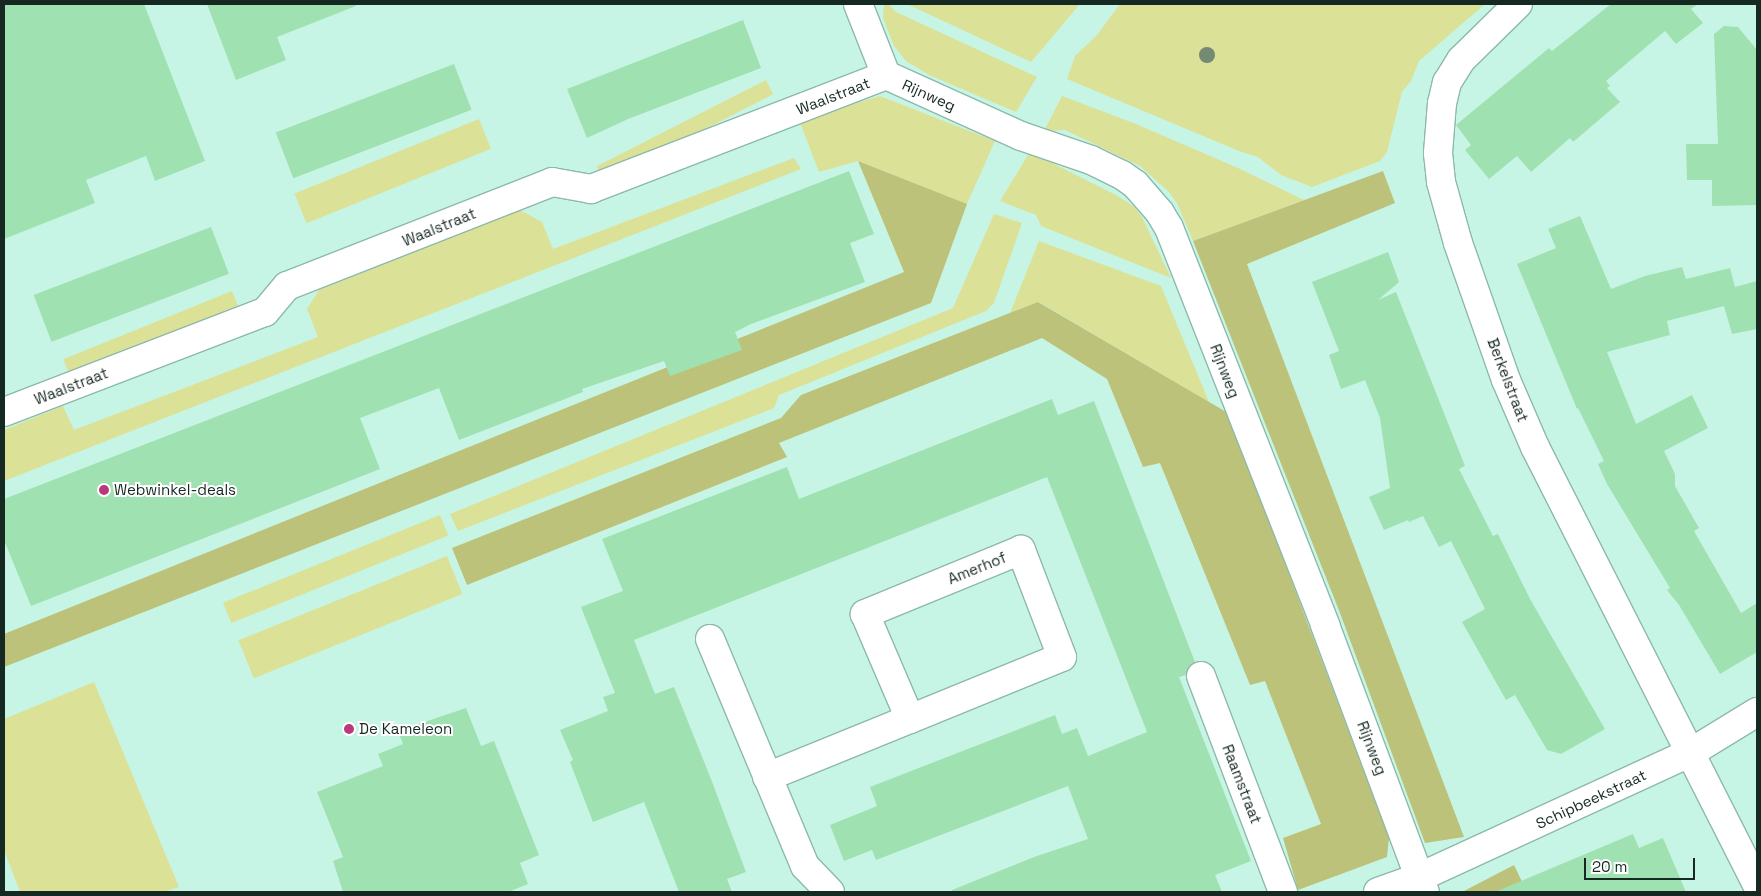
<!DOCTYPE html>
<style>
body{margin:0}
#map{position:relative;width:1761px;height:896px;overflow:hidden;background:#c7f5e5;font-family:"Space Grotesk",sans-serif}
div>[style]{position:absolute}
.green>*{inset:0;background:#dbe197;transform-origin:0 0}
.forest>*{inset:0;background:#bcc279}
.building>*{inset:0;background:#9fe1b0;transform-origin:0 0}
.roads{filter:drop-shadow(1px 0 #8db9aa) drop-shadow(-1px 0 #8db9aa) drop-shadow(0 1px #8db9aa) drop-shadow(0 -1px #8db9aa)}
.street>*{height:28px;margin:-14px;padding:0 14px;transform-origin:14px;border-radius:14px;background:#fff}
.trees>*{width:16px;height:16px;margin:-8px;border-radius:50%;background:#748a72}
.dots>*{width:14px;height:14px;translate:-50% -50%;box-sizing:border-box;border:2px solid #fff;border-radius:50%}
span{translate:-50% -50%;white-space:nowrap;text-align:center;line-height:1.15;-webkit-text-stroke:4px #fff;paint-order:stroke}
.street-label{font-size:15px;color:#162822}
.poi-label{font-size:15px;color:#162822}
.left{translate:0 -50%;text-align:left}
.frame{position:absolute;inset:0;border:5px solid #162822;pointer-events:none}
.scale{position:absolute;left:1584px;top:858px;width:111px;height:22px;box-sizing:border-box;border:2px solid #162822;border-top:0;padding-left:6px;font-size:15px;line-height:18px;white-space:nowrap;color:#162822;-webkit-text-stroke:4px #fff;paint-order:stroke}
</style>
<div id="map">
<div class="green">
<div style="clip-path:polygon(884px 4px,889px 4px,896px 12px,1037px 77px,1016px 112px,929px 75px,906px 61px,894px 46px,883px 18px)"></div>
<div style="clip-path:polygon(907px 4px,1080px 4px,1031px 62px)"></div>
<div style="clip-path:polygon(1120px 4px,1485px 4px,1419px 61px,1411px 81px,1402px 92px,1387px 152px,1380px 161px,1312px 187px,1281px 175px,1258px 157px,1239px 151px,1067px 79px,1075px 56px,1097px 35px)"></div>
<div style="left:766px;top:80px;width:16px;height:190px;rotate:63deg"></div>
<div style="clip-path:polygon(880px 96px,995px 141px,967px 204px,858px 161px,819px 172px,799px 120px)"></div>
<div style="clip-path:polygon(1062px 96px,1136px 124px,1238px 168px,1304px 200px,1193px 241px,1177px 203px,1168px 191px,1140px 166px,1065px 130px,1044px 131px)"></div>
<div style="left:479px;top:119px;width:32px;height:199px;rotate:68deg"></div>
<div style="clip-path:polygon(1031px 150px,1049px 157px,1054px 164px,1116px 195px,1133px 206px,1142px 217px,1171px 278px,1041px 226px,1036px 215px,1000px 201px)"></div>
<div style="clip-path:polygon(794px 158px,801px 169px,4px 481px,4px 430px,63px 406px,74px 430px,318px 337px,307px 309px,319px 290px,520px 210px,542px 222px,553px 249px)"></div>
<div style="clip-path:polygon(994px 214px,1022px 223px,994px 303px,986px 311px,779px 395px,774px 408px,458px 531px,450px 514px,953px 308px)"></div>
<div style="clip-path:polygon(1039px 241px,1161px 286px,1209px 402px,1039px 302px,1010px 313px)"></div>
<div style="left:232px;top:291px;width:16px;height:182px;rotate:68deg"></div>
<div style="left:440px;top:515px;width:22px;height:234px;rotate:68deg"></div>
<div style="left:447px;top:556px;width:41px;height:225px;rotate:68deg"></div>
<div style="clip-path:polygon(94px 682px,179px 887px,164px 892px,20px 892px,4px 850px,4px 719px)"></div>
</div>
<div class="forest">
<div style="clip-path:polygon(858px 161px,967px 204px,931px 303px,4px 667px,4px 634px,904px 272px)"></div>
<div style="clip-path:polygon(1383px 171px,1395px 203px,1247px 264px,1464px 837px,1425px 843px,1340px 613px,1193px 241px)"></div>
<div style="clip-path:polygon(1038px 302px,1228px 413px,1389px 838px,1387px 857px,1298px 890px,1283px 838px,1321px 824px,1265px 681px,1250px 685px,1160px 463px,1143px 467px,1107px 379px,1042px 338px,779px 443px,787px 457px,467px 585px,452px 548px,781px 418px,801px 395px)"></div>
<div style="clip-path:polygon(1514px 865px,1527px 892px,1462px 892px)"></div>
</div>
<div class="building">
<div style="clip-path:polygon(4px 4px,144px 4px,205px 161px,155px 181px,146px 156px,86px 180px,95px 203px,4px 239px)"></div>
<div style="clip-path:polygon(207px 4px,355px 4px,356px 6px,277px 37px,286px 60px,236px 80px)"></div>
<div style="clip-path:polygon(1611px 4px,1698px 4px,1691px 9px,1703px 23px,1676px 44px,1665px 31px,1606px 81px,1610px 86px,1607px 88px,1620px 102px,1573px 142px,1570px 138px,1531px 172px,1517px 156px,1489px 179px,1465px 150px,1471px 145px,1456px 125px,1549px 48px,1552px 51px)"></div>
<div style="clip-path:polygon(743px 20px,761px 68px,628px 119px,587px 138px,567px 89px)"></div>
<div style="clip-path:polygon(1724px 26px,1738px 27px,1757px 50px,1757px 205px,1712px 206px,1712px 180px,1687px 180px,1686px 144px,1718px 144px,1714px 34px)"></div>
<div style="left:454px;top:64px;width:49px;height:191px;rotate:69deg"></div>
<div style="clip-path:polygon(849px 171px,874px 234px,850px 243px,865px 282px,751px 324px,735px 332px,742px 350px,670px 376px,664px 361px,582px 389px,583px 392px,459px 440px,439px 388px,360px 418px,380px 469px,31px 606px,4px 540px,4px 499px)"></div>
<div style="clip-path:polygon(1580px 216px,1611px 289px,1645px 276px,1682px 267px,1686px 279px,1730px 268px,1735px 287px,1757px 281px,1757px 329px,1732px 334px,1724px 306px,1667px 321px,1670px 335px,1607px 352px,1636px 424px,1692px 395px,1708px 428px,1664px 451px,1675px 474px,1675px 486px,1699px 528px,1694px 531px,1741px 613px,1757px 603px,1757px 652px,1720px 674px,1679px 605px,1667px 590px,1670px 588px,1607px 484px,1598px 464px,1604px 461px,1578px 408px,1577px 409px,1517px 264px,1556px 248px,1548px 229px)"></div>
<div style="left:211px;top:227px;width:50px;height:190px;rotate:69deg"></div>
<div style="clip-path:polygon(1388px 252px,1399px 282px,1378px 300px,1396px 292px,1465px 466px,1459px 469px,1493px 536px,1498px 534px,1530px 599px,1605px 729px,1561px 754px,1547px 750px,1515px 695px,1506px 700px,1462px 622px,1485px 609px,1451px 541px,1439px 547px,1423px 516px,1409px 522px,1408px 520px,1384px 530px,1369px 497px,1390px 488px,1380px 418px,1365px 380px,1341px 389px,1329px 355px,1339px 351px,1312px 282px)"></div>
<div style="clip-path:polygon(1052px 399px,1058px 415px,1094px 401px,1195px 662px,1189px 667px,1186px 675px,1179px 677px,1251px 861px,1215px 875px,1222px 892px,952px 892px,952px 890px,1034px 857px,1088px 839px,1068px 786px,876px 860px,872px 850px,844px 861px,830px 825px,877px 806px,870px 787px,1055px 715px,1062px 734px,1077px 728px,1088px 756px,1147px 732px,1047px 477px,634px 640px,655px 694px,674px 687px,711px 779px,746px 872px,727px 879px,732px 892px,679px 892px,644px 802px,593px 822px,570px 762px,573px 760px,560px 730px,608px 711px,603px 697px,615px 693px,581px 607px,623px 591px,602px 539px,787px 467px,799px 499px)"></div>
<div style="clip-path:polygon(466px 708px,481px 746px,494px 741px,539px 855px,520px 863px,528px 884px,508px 892px,343px 892px,333px 861px,343px 857px,317px 792px,383px 766px,378px 754px,403px 744px,398px 731px)"></div>
<div style="clip-path:polygon(1633px 834px,1639px 848px,1663px 838px,1686px 892px,1495px 892px)"></div>
</div>
<div class="roads">
<div class="street">
<div style="left:858px;top:4px;width:76px;rotate:68.5deg"></div>
<div style="left:886px;top:75px;width:148px;rotate:24.3deg"></div>
<div style="left:1021px;top:136px;width:74px;rotate:18.9deg"></div>
<div style="left:1091px;top:160px;width:34px;rotate:26deg"></div>
<div style="left:1122px;top:175px;width:16px;rotate:35deg"></div>
<div style="left:1135px;top:184px;width:38px;rotate:49deg"></div>
<div style="left:1160px;top:213px;width:17px;rotate:59deg"></div>
<div style="left:1169px;top:228px;width:427px;rotate:68.5deg"></div>
<div style="left:1325px;top:625px;width:285px;rotate:69.5deg"></div>
<div style="left:1518px;top:4px;width:80px;rotate:135.5deg"></div>
<div style="left:1461px;top:60px;width:26px;rotate:122deg"></div>
<div style="left:1447px;top:82px;width:22px;rotate:103deg"></div>
<div style="left:1442px;top:103px;width:50px;rotate:94.6deg"></div>
<div style="left:1438px;top:153px;width:29px;rotate:84deg"></div>
<div style="left:1441px;top:182px;width:63px;rotate:74.4deg"></div>
<div style="left:1458px;top:243px;width:145px;rotate:70.7deg"></div>
<div style="left:1506px;top:380px;width:73px;rotate:66.6deg"></div>
<div style="left:1535px;top:447px;width:491px;rotate:63.1deg"></div>
<div style="left:4px;top:412px;width:280px;rotate:-21deg"></div>
<div style="left:265px;top:312px;width:34px;rotate:-50deg"></div>
<div style="left:287px;top:286px;width:285px;rotate:-21.4deg"></div>
<div style="left:552px;top:182px;width:40px;rotate:10deg"></div>
<div style="left:591px;top:189px;width:316px;rotate:-21.1deg"></div>
<div style="left:710px;top:639px;width:246px;rotate:67.3deg"></div>
<div style="left:805px;top:866px;width:36px;rotate:46deg"></div>
<div style="left:1201px;top:676px;width:231px;rotate:69.2deg"></div>
<div style="left:767px;top:777px;width:154px;rotate:-22.1deg"></div>
<div style="left:910px;top:719px;width:164px;rotate:-22.2deg"></div>
<div style="left:1062px;top:657px;width:115px;rotate:-111deg"></div>
<div style="left:1021px;top:550px;width:169px;rotate:157.7deg"></div>
<div style="left:865px;top:614px;width:114px;rotate:66.8deg"></div>
<div style="left:1378px;top:892px;width:45px;rotate:-19.7deg"></div>
<div style="left:1420px;top:877px;width:297px;rotate:-24.7deg"></div>
<div style="left:1690px;top:753px;width:79px;rotate:-31.5deg"></div>
</div>
</div>
<div class="trees">
<div style="left:1207px;top:55px"></div>
</div>
<div class="dots">
<div style="left:104px;top:490px;background:#bc387d"></div>
<div style="left:349px;top:729px;background:#bc387d"></div>
</div>
<div class="street-label">
<span style="left:929px;top:95px;rotate:24deg">Rijnweg</span>
<span style="left:833px;top:96px;rotate:-21deg">Waalstraat</span>
<span style="left:439px;top:227px;rotate:-22deg">Waalstraat</span>
<span style="left:1225px;top:371px;rotate:69deg">Rijnweg</span>
<span style="left:1508px;top:380px;rotate:69deg">Berkelstraat</span>
<span style="left:71px;top:386px;rotate:-21deg">Waalstraat</span>
<span style="left:977px;top:568px;rotate:-22deg">Amerhof</span>
<span style="left:1372px;top:748px;rotate:69deg">Rijnweg</span>
<span style="left:1242px;top:784px;rotate:69deg">Raamstraat</span>
<span style="left:1591px;top:799px;rotate:-25deg">Schipbeekstraat</span>
</div>
<div class="poi-label">
<span class="left" style="left:114px;top:490px">Webwinkel-deals</span>
<span class="left" style="left:359px;top:729px">De Kameleon</span>
</div>
<div class="frame"></div>
<div class="scale">20 m</div>
</div>
